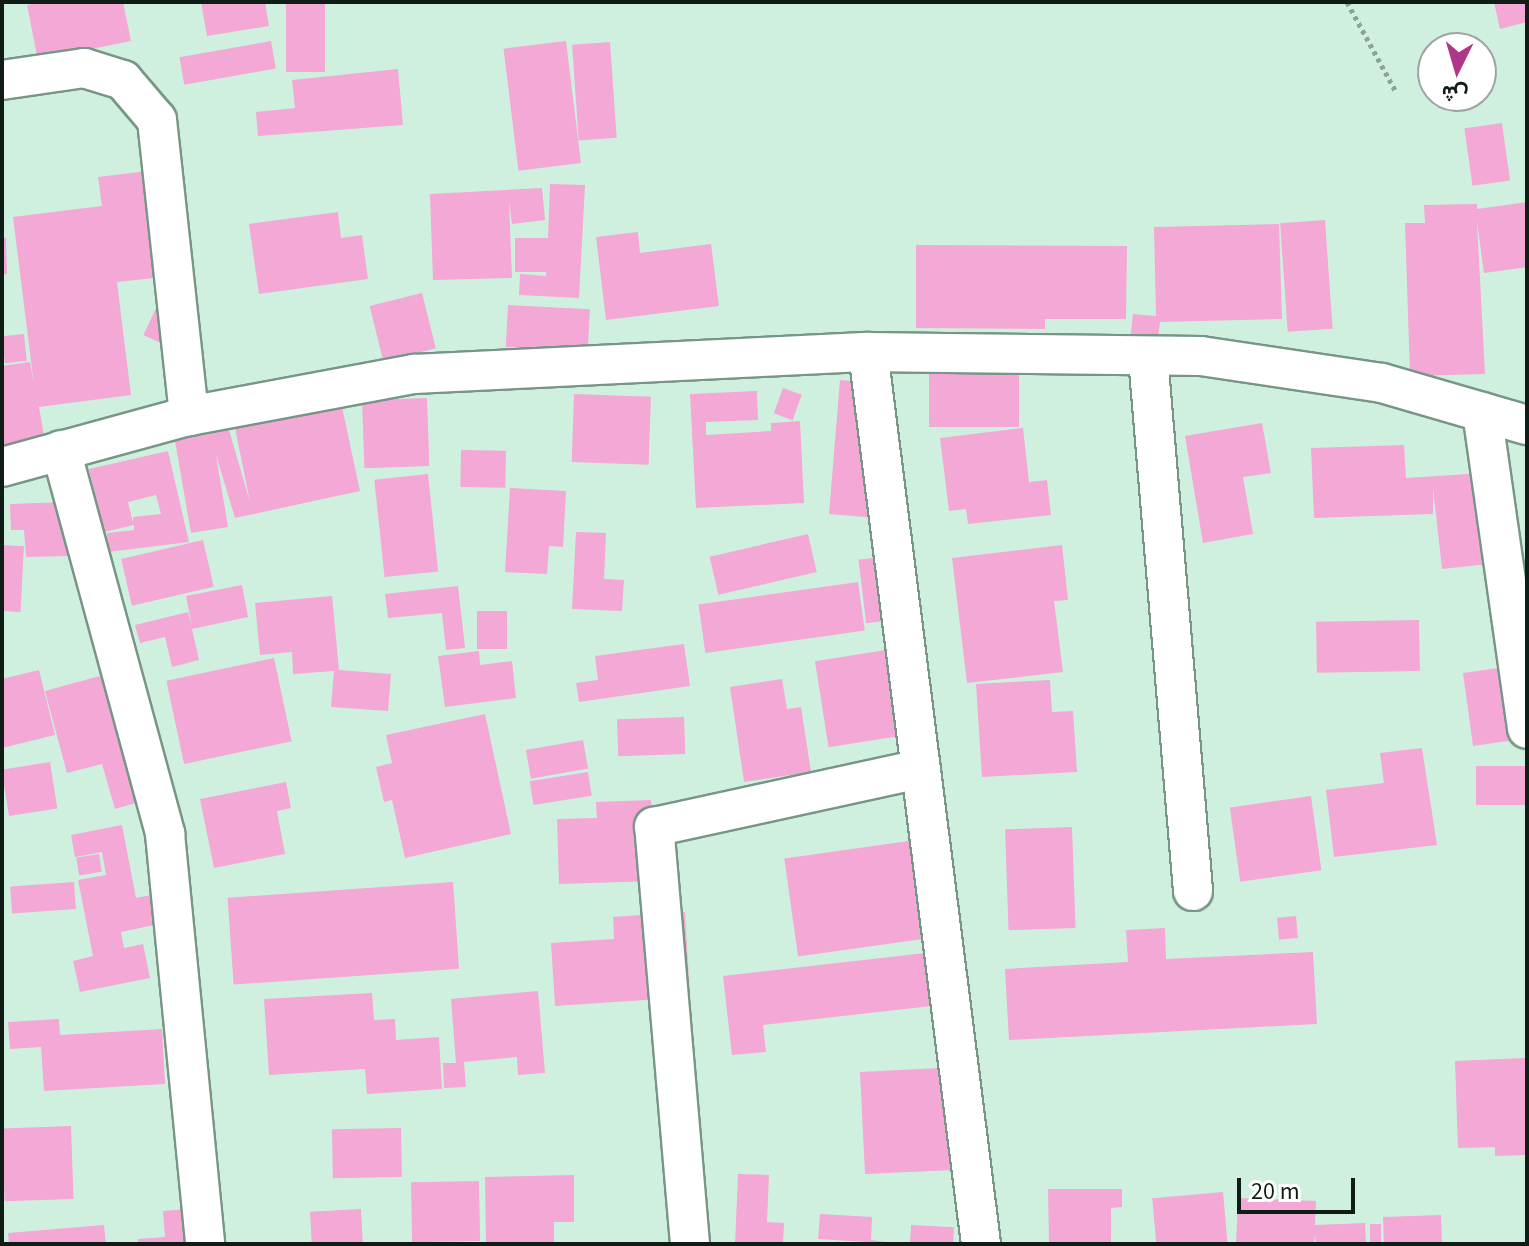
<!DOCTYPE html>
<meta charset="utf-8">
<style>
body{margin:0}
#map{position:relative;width:1529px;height:1246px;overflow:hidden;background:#d0f0df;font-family:"Source Sans 3",Vazirmatn,sans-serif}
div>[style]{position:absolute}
.building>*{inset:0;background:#f3a8d5;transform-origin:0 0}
.path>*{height:5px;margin-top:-2.5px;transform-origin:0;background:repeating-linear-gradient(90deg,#8ba496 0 4px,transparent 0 8px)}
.roads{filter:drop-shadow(2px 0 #789586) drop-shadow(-2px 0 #789586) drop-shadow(0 2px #789586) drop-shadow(0 -2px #789586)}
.minor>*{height:38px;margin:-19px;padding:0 19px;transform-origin:19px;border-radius:19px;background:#fff}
span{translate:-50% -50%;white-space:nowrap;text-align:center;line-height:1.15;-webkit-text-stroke:7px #fff;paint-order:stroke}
.frame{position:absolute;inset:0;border:4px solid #101c16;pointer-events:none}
.north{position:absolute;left:1417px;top:32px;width:80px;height:80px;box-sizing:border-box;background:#fff;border:2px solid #9fa4a2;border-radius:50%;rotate:185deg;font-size:22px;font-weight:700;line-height:32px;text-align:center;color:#101c16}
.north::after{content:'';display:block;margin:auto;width:28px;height:36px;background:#b03689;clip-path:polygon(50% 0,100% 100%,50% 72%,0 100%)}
.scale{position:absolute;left:1237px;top:1178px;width:118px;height:36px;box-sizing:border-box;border:4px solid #101c16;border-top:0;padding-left:10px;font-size:24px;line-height:28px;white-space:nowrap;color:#101c16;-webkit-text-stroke:6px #fff;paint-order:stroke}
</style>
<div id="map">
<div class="building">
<div style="clip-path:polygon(45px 2px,123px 2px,131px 41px,38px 60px,27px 5px)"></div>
<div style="clip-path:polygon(201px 2px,265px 2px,269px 26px,207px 36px)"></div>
<div style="left:286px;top:2px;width:39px;height:70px"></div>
<div style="clip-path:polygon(1494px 2px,1527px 2px,1527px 22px,1500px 29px)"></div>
<div style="left:271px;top:41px;width:28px;height:93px;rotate:80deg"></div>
<div style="left:566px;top:41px;width:123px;height:63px;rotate:83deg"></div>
<div style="left:610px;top:42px;width:96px;height:38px;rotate:86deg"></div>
<div style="clip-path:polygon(398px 69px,403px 125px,258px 136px,256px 112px,295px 108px,292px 80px)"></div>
<div style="left:1502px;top:123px;width:58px;height:38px;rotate:82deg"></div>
<div style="clip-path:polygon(172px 168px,163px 277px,117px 282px,131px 395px,39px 407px,45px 441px,2px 447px,2px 366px,30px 362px,34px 385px,13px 217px,102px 206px,98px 177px)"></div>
<div style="clip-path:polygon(550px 184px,585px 185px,579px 298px,519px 295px,520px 274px,546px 276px,546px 272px,515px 272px,515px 238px,548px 238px)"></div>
<div style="clip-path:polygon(542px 188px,545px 220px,512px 224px,509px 201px,512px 278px,433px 280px,430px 194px)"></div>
<div style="clip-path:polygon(1527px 202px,1527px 267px,1484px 273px,1477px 222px,1485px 374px,1410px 376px,1405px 223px,1425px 223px,1424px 205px,1477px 204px,1477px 209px)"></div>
<div style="clip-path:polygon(338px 212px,341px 238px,362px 235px,368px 279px,259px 294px,249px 224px)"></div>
<div style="left:1325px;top:220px;width:109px;height:45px;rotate:86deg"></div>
<div style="clip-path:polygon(1279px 224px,1282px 319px,1160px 322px,1157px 345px,1130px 341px,1133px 314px,1156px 316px,1154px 227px)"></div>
<div style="clip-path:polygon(638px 232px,640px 253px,711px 244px,719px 306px,606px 320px,596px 237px)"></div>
<div style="clip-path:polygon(2px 238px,6px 238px,7px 274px,2px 274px)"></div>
<div style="clip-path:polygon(916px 245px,1127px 246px,1126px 319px,1045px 319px,1045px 329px,916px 328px)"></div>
<div style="left:422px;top:293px;width:57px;height:54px;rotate:76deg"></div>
<div style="left:508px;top:305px;width:82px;height:42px;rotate:3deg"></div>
<div style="left:157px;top:306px;width:31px;height:32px;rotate:25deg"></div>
<div style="left:24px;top:334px;width:27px;height:22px;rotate:84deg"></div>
<div style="left:929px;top:370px;width:90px;height:57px"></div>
<div style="clip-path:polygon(840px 380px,885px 384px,890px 519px,829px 514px)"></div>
<div style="left:783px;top:388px;width:20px;height:27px;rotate:20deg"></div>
<div style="clip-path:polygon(757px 391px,758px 420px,706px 422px,706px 435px,771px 431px,771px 423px,800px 421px,804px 503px,696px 508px,690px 394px)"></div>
<div style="left:574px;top:394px;width:77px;height:68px;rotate:2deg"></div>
<div style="left:427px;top:398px;width:68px;height:65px;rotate:88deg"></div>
<div style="clip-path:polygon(341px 402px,360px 491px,235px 518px,216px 455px,228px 527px,191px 533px,175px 441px,229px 430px,250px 502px,234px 423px)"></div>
<div style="clip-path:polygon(1262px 423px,1271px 473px,1243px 477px,1253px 534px,1203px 543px,1185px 436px)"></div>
<div style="clip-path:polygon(1023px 428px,1029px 482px,1047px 480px,1051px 515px,968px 524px,966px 509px,949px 511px,940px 438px)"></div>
<div style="clip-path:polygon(1404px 445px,1406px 478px,1499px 472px,1508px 562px,1442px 569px,1433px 488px,1433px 514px,1314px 518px,1311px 448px)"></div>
<div style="left:461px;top:450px;width:45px;height:37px;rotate:1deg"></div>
<div style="clip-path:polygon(evenodd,168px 451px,189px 542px,108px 552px,107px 533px,134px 530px,134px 525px,104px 532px,89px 469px,168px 451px,156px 495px,161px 514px,133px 517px,133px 523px,128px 502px,156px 495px)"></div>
<div style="left:428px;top:474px;width:98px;height:54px;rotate:84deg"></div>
<div style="clip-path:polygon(510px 488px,566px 491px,563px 547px,549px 546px,547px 574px,505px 572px)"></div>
<div style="clip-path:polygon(68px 502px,70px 556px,26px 557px,24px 530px,11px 530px,10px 504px)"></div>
<div style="clip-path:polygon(576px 532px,606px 533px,604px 579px,624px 580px,622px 611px,572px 609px)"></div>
<div style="left:808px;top:534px;width:39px;height:101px;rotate:77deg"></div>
<div style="left:203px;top:540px;width:48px;height:84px;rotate:77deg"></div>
<div style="left:2px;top:545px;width:22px;height:66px;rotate:3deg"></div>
<div style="clip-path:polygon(1062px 545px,1068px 600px,1054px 601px,1063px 672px,967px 683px,952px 558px)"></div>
<div style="left:914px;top:553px;width:64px;height:56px;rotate:83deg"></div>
<div style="left:858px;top:582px;width:49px;height:161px;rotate:82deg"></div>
<div style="clip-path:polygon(242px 585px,248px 617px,192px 629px,199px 660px,172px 667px,165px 637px,140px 643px,135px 625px,188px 612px,192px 626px,186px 596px)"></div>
<div style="clip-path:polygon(458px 586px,465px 648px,446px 650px,442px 613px,388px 618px,385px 594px)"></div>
<div style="clip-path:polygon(332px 596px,339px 670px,391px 674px,388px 711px,331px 707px,334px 671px,293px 674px,292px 652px,260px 655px,255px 603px)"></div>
<div style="left:477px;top:611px;width:30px;height:38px"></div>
<div style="left:1419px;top:620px;width:51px;height:103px;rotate:89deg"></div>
<div style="clip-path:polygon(684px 644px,690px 686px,579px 702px,576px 683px,598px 680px,595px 656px)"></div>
<div style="left:892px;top:649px;width:87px;height:78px;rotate:81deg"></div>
<div style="clip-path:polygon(479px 651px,480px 665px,512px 661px,516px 698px,445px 707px,438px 656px)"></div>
<div style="left:274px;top:658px;width:85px;height:110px;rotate:78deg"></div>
<div style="clip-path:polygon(1527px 664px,1527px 738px,1473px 746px,1463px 673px)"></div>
<div style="clip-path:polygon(125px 669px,160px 796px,115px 809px,102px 764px,67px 773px,45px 691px)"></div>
<div style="clip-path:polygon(39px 670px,55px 735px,2px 748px,2px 679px)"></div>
<div style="clip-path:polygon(782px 679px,787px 709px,801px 707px,811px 772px,744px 782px,730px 687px)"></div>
<div style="clip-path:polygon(1050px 680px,1052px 712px,1073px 711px,1077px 772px,982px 777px,976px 684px)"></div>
<div style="clip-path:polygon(485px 714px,511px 834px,405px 858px,392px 800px,384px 802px,376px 767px,392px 763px,386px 735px)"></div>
<div style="left:684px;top:717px;width:37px;height:67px;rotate:88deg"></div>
<div style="left:583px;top:740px;width:29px;height:58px;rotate:80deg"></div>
<div style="clip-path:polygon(1422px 748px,1437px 845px,1334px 857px,1326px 790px,1384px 783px,1380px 753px)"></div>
<div style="left:50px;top:762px;width:47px;height:49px;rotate:81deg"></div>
<div style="left:1476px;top:766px;width:51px;height:39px"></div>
<div style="left:588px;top:772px;width:24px;height:59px;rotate:81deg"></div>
<div style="clip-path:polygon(286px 782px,291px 808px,277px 811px,285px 854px,214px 868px,200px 799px)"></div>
<div style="left:1311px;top:796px;width:75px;height:82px;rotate:82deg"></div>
<div style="clip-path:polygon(651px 800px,654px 881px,559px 884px,557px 819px,597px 818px,596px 802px)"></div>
<div style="clip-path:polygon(122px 825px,136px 898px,151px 895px,148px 881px,169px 876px,178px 920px,121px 932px,124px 948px,143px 944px,150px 978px,80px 992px,73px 961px,93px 956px,78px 880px,106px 875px,102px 852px,75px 857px,71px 835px)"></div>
<div style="left:1072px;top:827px;width:101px;height:67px;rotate:88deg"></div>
<div style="left:916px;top:840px;width:99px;height:133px;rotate:82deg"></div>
<div style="left:99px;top:854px;width:18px;height:23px;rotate:81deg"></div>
<div style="left:74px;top:882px;width:27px;height:64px;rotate:86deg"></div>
<div style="left:453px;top:882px;width:87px;height:226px;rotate:86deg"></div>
<div style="clip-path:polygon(685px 912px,690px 997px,555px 1006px,551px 943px,614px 939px,613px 917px)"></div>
<div style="left:1296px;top:916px;width:22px;height:19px;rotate:85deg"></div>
<div style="clip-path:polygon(1165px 928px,1166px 959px,1313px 952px,1317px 1024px,1009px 1040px,1005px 969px,1128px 962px,1126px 930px)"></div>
<div style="clip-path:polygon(952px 950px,958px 1003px,763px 1025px,766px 1052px,732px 1055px,723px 976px)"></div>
<div style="clip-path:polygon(538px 991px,545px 1073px,518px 1075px,517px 1057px,464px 1062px,466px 1087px,444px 1088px,443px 1063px,456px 1063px,451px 999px)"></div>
<div style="clip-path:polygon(372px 993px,374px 1020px,395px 1019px,396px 1040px,439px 1037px,442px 1089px,367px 1094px,365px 1069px,269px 1075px,264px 999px)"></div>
<div style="clip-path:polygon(59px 1019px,60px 1035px,162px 1029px,165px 1084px,44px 1091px,41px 1047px,10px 1049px,8px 1022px)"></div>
<div style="clip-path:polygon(1527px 1058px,1527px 1155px,1495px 1156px,1495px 1147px,1458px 1148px,1455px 1061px)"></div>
<div style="clip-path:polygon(980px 1066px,983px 1122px,954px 1170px,865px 1174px,860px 1072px)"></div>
<div style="left:71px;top:1126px;width:73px;height:69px;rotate:88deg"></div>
<div style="left:401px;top:1128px;width:49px;height:69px;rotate:89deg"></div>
<div style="clip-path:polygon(738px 1174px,769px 1175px,767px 1222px,784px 1223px,783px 1244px,735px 1244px)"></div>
<div style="clip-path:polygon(574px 1175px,574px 1222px,554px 1222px,554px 1244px,486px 1244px,485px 1177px)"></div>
<div style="left:479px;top:1181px;width:60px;height:68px;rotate:89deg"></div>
<div style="clip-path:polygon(1048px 1189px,1122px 1189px,1122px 1207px,1111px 1208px,1111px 1244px,1049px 1244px)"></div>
<div style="left:1223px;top:1192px;width:52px;height:71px;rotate:85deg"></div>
<div style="clip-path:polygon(1238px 1198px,1316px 1201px,1315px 1225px,1365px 1223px,1366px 1244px,1316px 1244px,1315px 1235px,1314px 1244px,1236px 1244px)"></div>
<div style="clip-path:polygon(214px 1207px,217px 1244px,138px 1244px,138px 1239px,165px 1237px,163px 1211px)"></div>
<div style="left:361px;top:1209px;width:35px;height:51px;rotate:87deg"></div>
<div style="clip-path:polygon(820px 1214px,872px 1217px,871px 1240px,900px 1244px,818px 1239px)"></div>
<div style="left:1441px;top:1215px;width:29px;height:58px;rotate:88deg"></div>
<div style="left:1370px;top:1224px;width:11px;height:20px"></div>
<div style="clip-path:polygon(104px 1225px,106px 1244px,9px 1244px,8px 1233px)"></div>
<div style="left:911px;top:1225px;width:43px;height:19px;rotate:3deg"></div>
</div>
<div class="path">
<div style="left:1347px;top:2px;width:102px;rotate:61.4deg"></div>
</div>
<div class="roads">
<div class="minor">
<div style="left:2px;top:80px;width:83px;rotate:-8.3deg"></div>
<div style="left:84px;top:68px;width:41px;rotate:17.1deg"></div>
<div style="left:123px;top:80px;width:52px;rotate:49.6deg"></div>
<div style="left:157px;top:120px;width:298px;rotate:83.8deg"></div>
<div style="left:868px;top:352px;width:899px;rotate:82.78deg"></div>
<div style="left:1148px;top:357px;width:536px;rotate:85.18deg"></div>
<div style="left:1482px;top:412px;width:320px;rotate:81.9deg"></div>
<div style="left:61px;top:450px;width:398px;rotate:74.8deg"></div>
<div style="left:165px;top:834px;width:412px;rotate:84.4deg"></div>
<div style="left:2px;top:467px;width:194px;rotate:-15.3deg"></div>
<div style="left:189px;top:416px;width:229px;rotate:-10.6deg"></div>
<div style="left:414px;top:374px;width:455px;rotate:-2.8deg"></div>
<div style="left:868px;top:352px;width:333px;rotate:0.7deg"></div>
<div style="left:1201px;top:356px;width:183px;rotate:8.5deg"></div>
<div style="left:1382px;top:383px;width:151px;rotate:16.2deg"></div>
<div style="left:690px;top:1244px;width:419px;rotate:-94.9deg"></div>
<div style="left:654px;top:827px;width:273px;rotate:-12.3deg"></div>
</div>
</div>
<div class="frame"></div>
<div class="north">ش</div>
<div class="scale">20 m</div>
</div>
